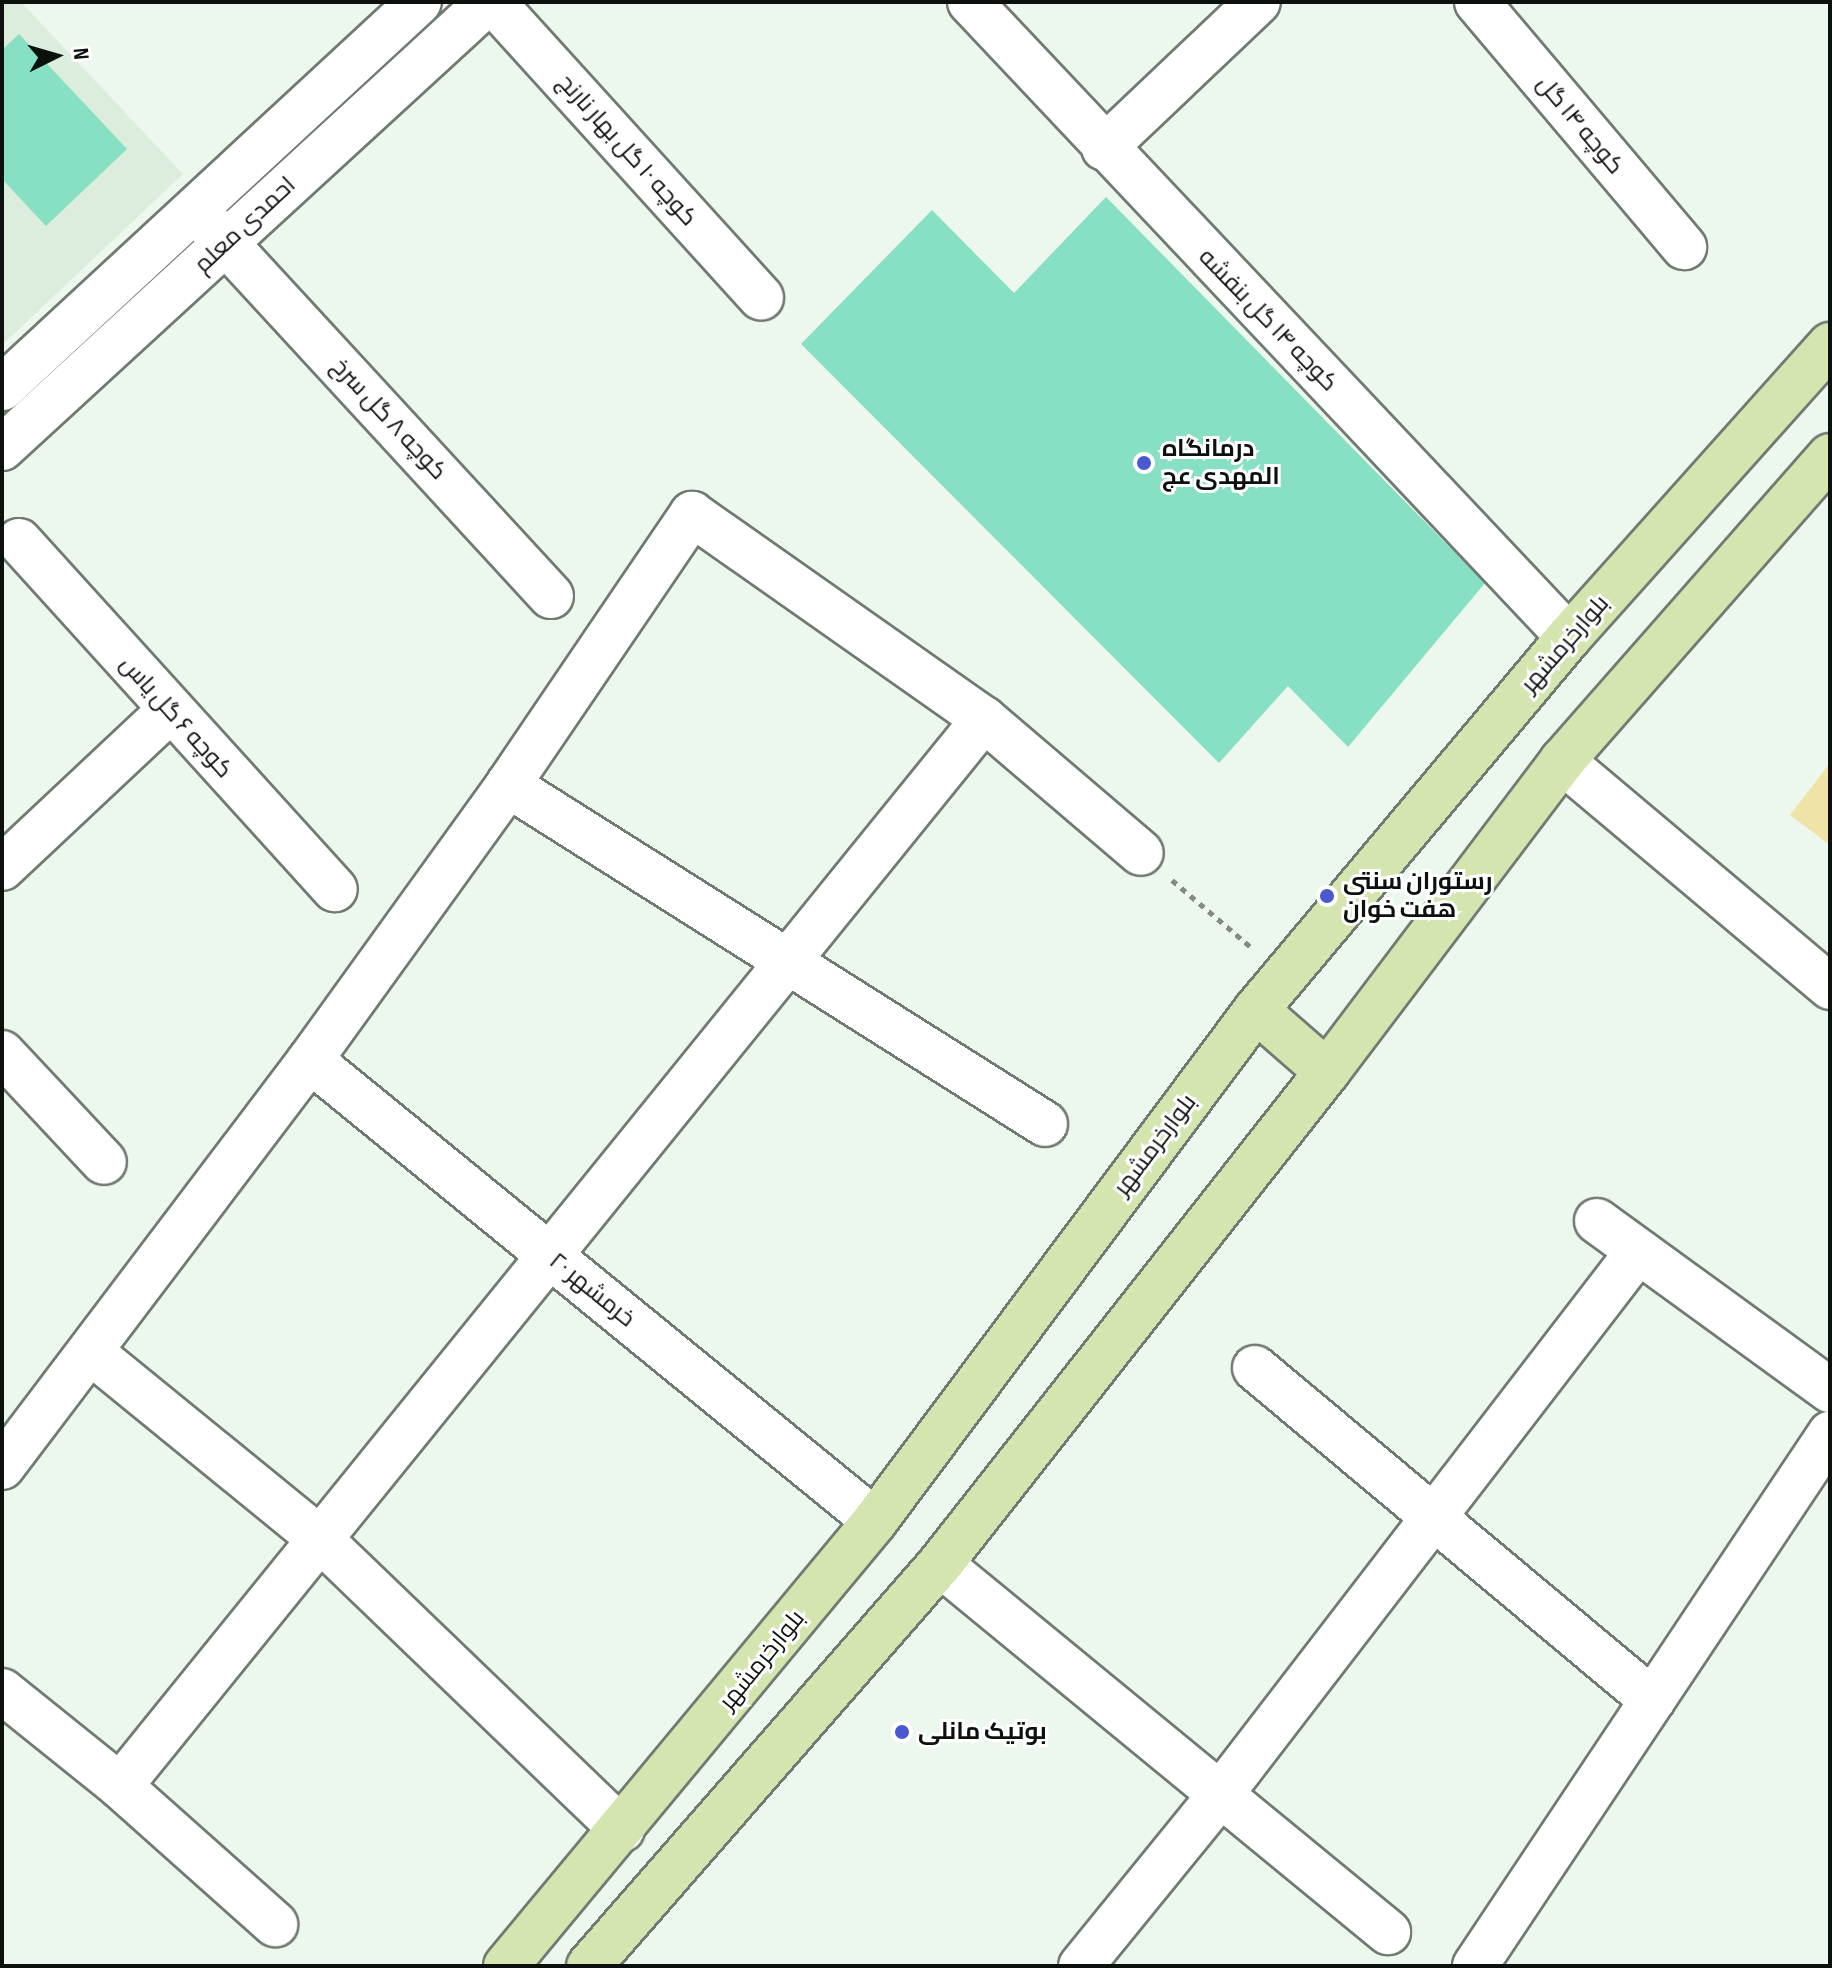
<!DOCTYPE html>
<meta charset="utf-8">
<style>
body{margin:0}
#map{position:relative;width:1832px;height:1968px;overflow:hidden;background:#ecf7ed;font-family:"Sofia Sans Condensed",Cairo,sans-serif}
div>[style]{position:absolute}
.built>*{inset:0;background:#dcedde}
.green>*{inset:0;background:#f0e3a7}
.building>*{inset:0;background:#87dfc4}
.path>*{height:5px;margin-top:-2.5px;transform-origin:0;background:repeating-linear-gradient(90deg,#828a83 0 6px,transparent 0 12px)}
.roads{filter:drop-shadow(2px 0 #717a72) drop-shadow(-2px 0 #717a72) drop-shadow(0 2px #717a72) drop-shadow(0 -2px #717a72)}
.minor>*{height:44px;margin:-22px;padding:0 22px;transform-origin:22px;border-radius:22px;background:#fff}
.tertiary>*{height:44px;margin:-22px;padding:0 22px;transform-origin:22px;border-radius:22px;background:#fff}
.primary>*{height:44px;margin:-22px;padding:0 22px;transform-origin:22px;border-radius:22px;background:#d4e5af}
.dots>*{width:22px;height:22px;translate:-50% -50%;box-sizing:border-box;border:4px solid #fff;border-radius:50%}
span{translate:-50% -50%;white-space:nowrap;text-align:center;line-height:1.15;-webkit-text-stroke:6px #fff;paint-order:stroke}
.street-label{font-size:24px;color:#0d110e}
.poi-label{font-size:24px;color:#0d110e;font-weight:700}
.left{translate:0 -50%;text-align:left}
.frame{position:absolute;inset:0;border:4px solid #0d110e;pointer-events:none}
.north{position:absolute;left:16px;top:16px;width:80px;height:80px;-webkit-text-stroke:6px #fff;paint-order:stroke;rotate:85deg;font-size:22px;font-weight:700;line-height:32px;text-align:center;color:#0d110e}
.north::after{content:'';display:block;margin:auto;width:28px;height:36px;background:#0d110e;clip-path:polygon(50% 0,100% 100%,50% 72%,0 100%)}
</style>
<div id="map">
<div class="built">
<div style="clip-path:polygon(2px 2px,21px 2px,183px 174px,2px 345px)"></div>
</div>
<div class="green">
<div style="clip-path:polygon(1830px 763px,1830px 845px,1790px 815px)"></div>
</div>
<div class="building">
<div style="clip-path:polygon(19px 34px,127px 149px,46px 226px,2px 179px,2px 50px)"></div>
<div style="clip-path:polygon(1106px 197px,1485px 583px,1348px 747px,1288px 686px,1219px 763px,801px 344px,932px 210px,1014px 293px)"></div>
</div>
<div class="path">
<div style="left:1172px;top:880px;width:106px;rotate:40.4deg"></div>
</div>
<div class="roads">
<div class="minor">
<div style="left:493px;top:2px;width:399px;rotate:47.8deg"></div>
<div style="left:970px;top:2px;width:873px;rotate:46.67deg"></div>
<div style="left:1477px;top:2px;width:321px;rotate:49.8deg"></div>
<div style="left:1104px;top:148px;width:212px;rotate:-43.5deg"></div>
<div style="left:200px;top:215px;width:518px;rotate:47.35deg"></div>
<div style="left:19px;top:541px;width:470px;rotate:47.8deg"></div>
<div style="left:1562px;top:761px;width:351px;rotate:40.1deg"></div>
<div style="left:508px;top:785px;width:635px;rotate:32.26deg"></div>
<div style="left:2px;top:868px;width:229px;rotate:-43.2deg"></div>
<div style="left:2px;top:1053px;width:149px;rotate:46.9deg"></div>
<div style="left:310px;top:1060px;width:729px;rotate:39.21deg"></div>
<div style="left:1597px;top:1221px;width:288px;rotate:36deg"></div>
<div style="left:92px;top:1353px;width:294px;rotate:39.2deg"></div>
<div style="left:320px;top:1539px;width:419px;rotate:43.9deg"></div>
<div style="left:1255px;top:1368px;width:518px;rotate:39.9deg"></div>
<div style="left:2px;top:1467px;width:510px;rotate:-52.88deg"></div>
<div style="left:310px;top:1060px;width:339px;rotate:-54.2deg"></div>
<div style="left:508px;top:785px;width:328px;rotate:-55.8deg"></div>
<div style="left:692px;top:514px;width:357px;rotate:35.1deg"></div>
<div style="left:984px;top:719px;width:206px;rotate:40.5deg"></div>
<div style="left:940px;top:1564px;width:580px;rotate:39.4deg"></div>
<div style="left:2px;top:1691px;width:151px;rotate:38.8deg"></div>
<div style="left:120px;top:1786px;width:208px;rotate:41.7deg"></div>
<div style="left:120px;top:1786px;width:1373px;rotate:-51deg"></div>
<div style="left:1081px;top:1966px;width:220px;rotate:-50.9deg"></div>
<div style="left:1220px;top:1795px;width:682px;rotate:-52.44deg"></div>
<div style="left:1475px;top:1966px;width:640px;rotate:-56.29deg"></div>
</div>
<div class="tertiary">
<div style="left:2px;top:388px;width:568px;rotate:-42.79deg"></div>
<div style="left:2px;top:448px;width:660px;rotate:-42.54deg"></div>
</div>
<div class="primary">
<div style="left:1256px;top:1010px;width:94px;rotate:41.1deg"></div>
<div style="left:506px;top:1966px;width:578px;rotate:-50.33deg"></div>
<div style="left:875px;top:1521px;width:637px;rotate:-53.29deg"></div>
<div style="left:1256px;top:1010px;width:487px;rotate:-50deg"></div>
<div style="left:1569px;top:637px;width:392px;rotate:-48.2deg"></div>
<div style="left:589px;top:1966px;width:534px;rotate:-48.87deg"></div>
<div style="left:940px;top:1564px;width:626px;rotate:-51.81deg"></div>
<div style="left:1327px;top:1072px;width:390px;rotate:-52.9deg"></div>
<div style="left:1562px;top:761px;width:406px;rotate:-48.7deg"></div>
</div>
</div>
<div class="dots">
<div style="left:1144px;top:463px;background:#485ace"></div>
<div style="left:1327px;top:896px;background:#485ace"></div>
<div style="left:902px;top:1732px;background:#485ace"></div>
</div>
<div class="street-label">
<span style="left:1580px;top:125px;rotate:50deg">کوچه ۱۴ گل</span>
<span style="left:627px;top:150px;rotate:48deg">کوچه ۱۰ گل بهار نارنج</span>
<span style="left:245px;top:225px;rotate:-43deg">احمدی معلم</span>
<span style="left:1268px;top:320px;rotate:46deg">کوچه ۱۴ گل بنفشه</span>
<span style="left:389px;top:419px;rotate:47deg">کوچه ۸ گل سرخ</span>
<span style="left:1565px;top:644px;rotate:-49deg">بلوارخرمشهر</span>
<span style="left:176px;top:717px;rotate:48deg">کوچه ۶ گل یاس</span>
<span style="left:1155px;top:1145px;rotate:-53deg">بلوارخرمشهر</span>
<span style="left:592px;top:1290px;rotate:39deg">خرمشهر ۲۰</span>
<span style="left:762px;top:1660px;rotate:-51deg">بلوارخرمشهر</span>
</div>
<div class="poi-label">
<span class="left" style="left:1162px;top:463px">درمانگاه<br>المهدی عج</span>
<span class="left" style="left:1343px;top:896px">رستوران سنتى<br>هفت خوان</span>
<span class="left" style="left:918px;top:1732px">بوتیک مانلی</span>
</div>
<div class="frame"></div>
<div class="north">N</div>
</div>
